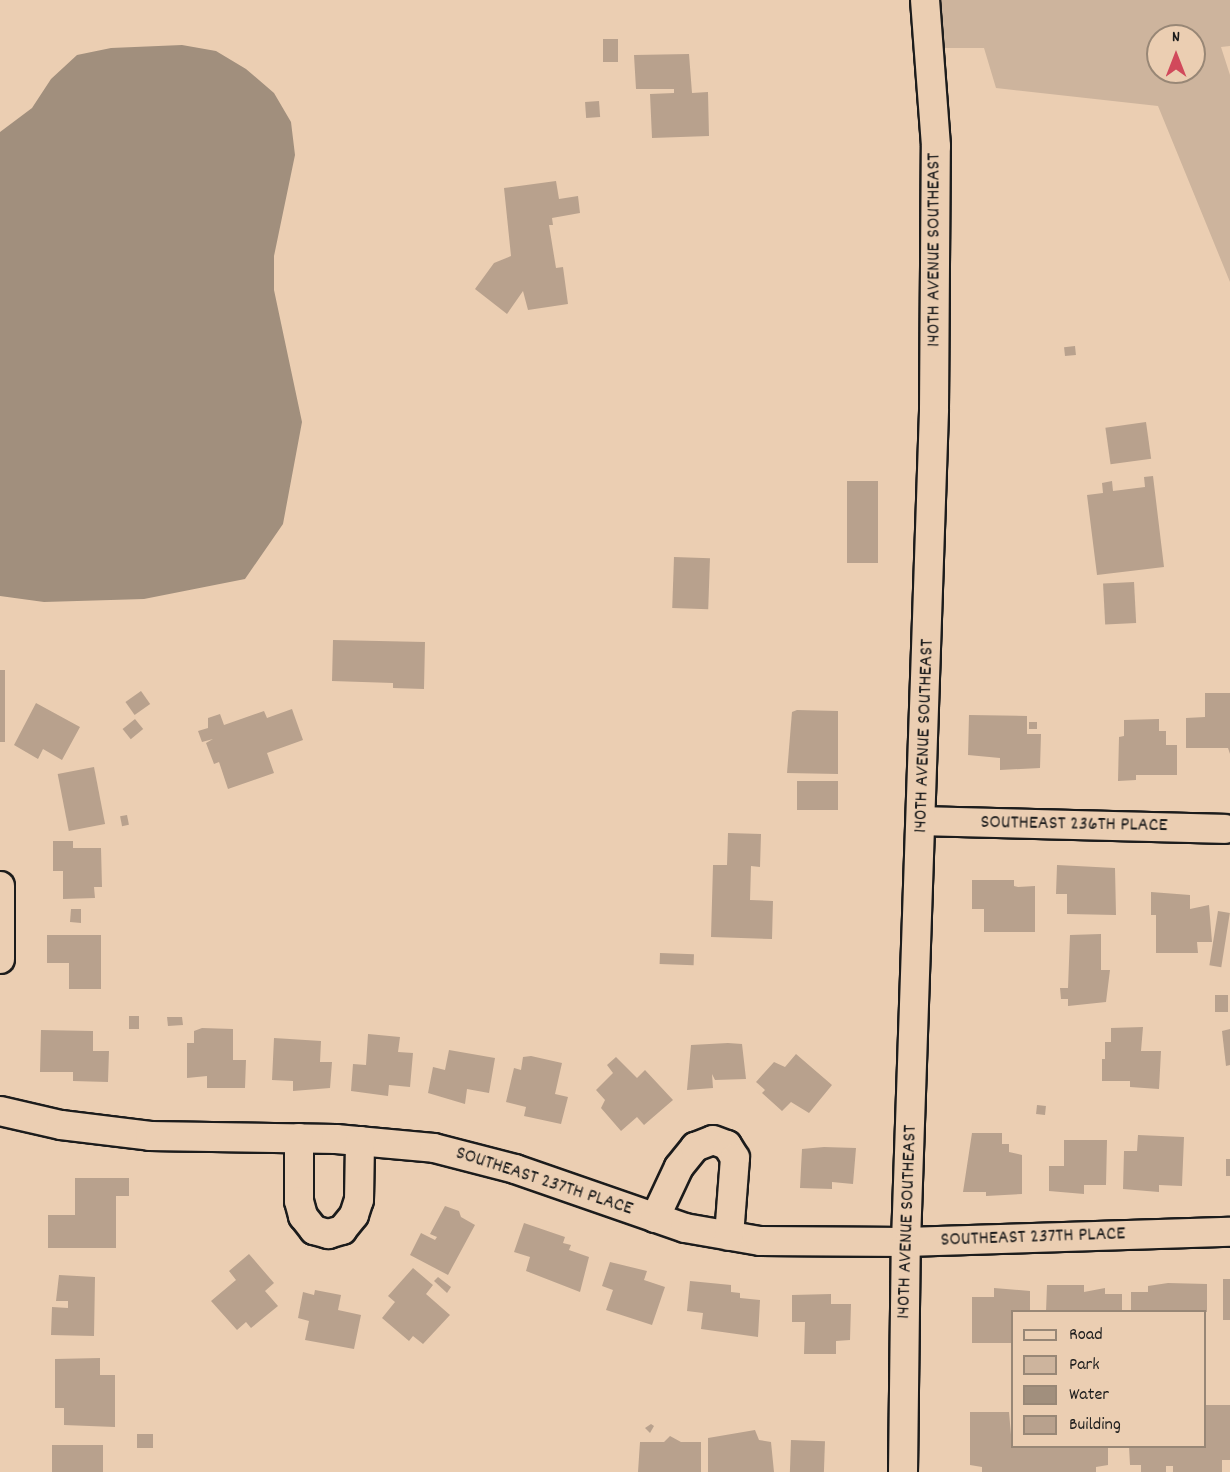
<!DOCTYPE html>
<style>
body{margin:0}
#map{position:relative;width:1230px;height:1472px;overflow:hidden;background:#ebceb2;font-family:Dekko,sans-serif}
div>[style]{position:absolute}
.green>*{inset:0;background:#cdb49d}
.water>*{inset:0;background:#a18f7d}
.building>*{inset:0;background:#b8a18d;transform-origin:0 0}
.roads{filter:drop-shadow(2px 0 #1c1c1c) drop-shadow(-2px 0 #1c1c1c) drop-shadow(0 2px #1c1c1c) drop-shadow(0 -2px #1c1c1c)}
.minor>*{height:28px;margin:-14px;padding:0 14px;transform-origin:14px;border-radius:14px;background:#ebceb2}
span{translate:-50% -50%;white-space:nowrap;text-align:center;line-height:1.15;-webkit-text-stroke:6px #ebceb2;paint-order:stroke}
.street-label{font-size:20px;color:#1c1c1c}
.legend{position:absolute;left:1011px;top:1310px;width:195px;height:138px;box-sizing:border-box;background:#ebceb2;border:2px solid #988776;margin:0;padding:8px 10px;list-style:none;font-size:18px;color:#1c1c1c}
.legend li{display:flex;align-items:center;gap:12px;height:30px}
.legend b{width:30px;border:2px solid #988776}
.north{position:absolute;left:1146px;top:24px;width:60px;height:60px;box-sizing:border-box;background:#ebceb2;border:2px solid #988776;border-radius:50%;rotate:0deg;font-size:16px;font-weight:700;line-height:24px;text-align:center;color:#1c1c1c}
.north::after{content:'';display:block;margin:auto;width:21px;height:27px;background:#d1495b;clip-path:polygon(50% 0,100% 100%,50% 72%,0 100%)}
</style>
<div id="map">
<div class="green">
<div style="clip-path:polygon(evenodd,939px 0,1230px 0,1230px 46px,1221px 47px,1230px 75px,1230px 282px,1158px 106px,996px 88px,984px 48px,941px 48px,939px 0,1158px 36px,1194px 36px,1194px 72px,1158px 72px,1158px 36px)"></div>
</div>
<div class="water">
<div style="clip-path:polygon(182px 45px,216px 51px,246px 69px,274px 93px,291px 122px,295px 155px,274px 256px,274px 290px,302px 422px,283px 524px,245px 579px,144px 599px,44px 602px,0 596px,0 132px,32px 108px,51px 79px,77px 55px,111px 48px)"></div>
</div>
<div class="building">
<div style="left:603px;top:39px;width:15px;height:23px"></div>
<div style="clip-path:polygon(689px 54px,692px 93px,708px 92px,709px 136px,652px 138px,650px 94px,674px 93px,674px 89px,636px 89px,634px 55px)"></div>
<div style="left:599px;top:101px;width:16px;height:14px;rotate:86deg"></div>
<div style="clip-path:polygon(556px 181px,559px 199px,578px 196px,580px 213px,552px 218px,553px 225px,549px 225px,556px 268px,563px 267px,568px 304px,528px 310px,523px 291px,507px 314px,475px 289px,494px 263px,511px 256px,504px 188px)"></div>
<div style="left:1075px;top:346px;width:9px;height:11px;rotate:84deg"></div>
<div style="left:1146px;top:422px;width:37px;height:41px;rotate:82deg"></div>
<div style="clip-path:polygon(1153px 476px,1164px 567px,1097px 575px,1087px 495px,1103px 493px,1102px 483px,1112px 481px,1113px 491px,1145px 487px,1144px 477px)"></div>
<div style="left:847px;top:481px;width:31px;height:82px"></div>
<div style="left:674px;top:557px;width:36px;height:51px;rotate:2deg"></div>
<div style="left:1134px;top:582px;width:41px;height:31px;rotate:87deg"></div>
<div style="clip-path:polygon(333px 640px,425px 642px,424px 689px,393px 688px,393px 683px,332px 681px)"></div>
<div style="left:0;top:670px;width:5px;height:72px"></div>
<div style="left:141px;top:691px;width:16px;height:19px;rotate:55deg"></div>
<div style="clip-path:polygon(1205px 693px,1230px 693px,1230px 754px,1228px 748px,1186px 748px,1186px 718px,1205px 717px)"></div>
<div style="clip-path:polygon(36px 703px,80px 727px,62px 760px,43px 749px,38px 759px,14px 745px)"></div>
<div style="clip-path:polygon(292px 709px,303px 740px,267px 753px,274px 773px,228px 789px,219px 762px,214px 764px,206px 743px,213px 739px,202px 742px,198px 731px,208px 728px,208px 718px,220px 714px,224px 725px,264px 711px,267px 718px)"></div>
<div style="clip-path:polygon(797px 710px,838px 711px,838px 774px,787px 773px,792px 712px)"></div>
<div style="clip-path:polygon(969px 715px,1027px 716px,1027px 734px,1041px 734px,1040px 768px,1000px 770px,1000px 758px,968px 755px)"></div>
<div style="left:135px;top:719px;width:13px;height:16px;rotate:51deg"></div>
<div style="clip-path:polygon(1159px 719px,1159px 731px,1166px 731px,1166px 745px,1177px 745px,1177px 775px,1136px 775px,1136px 780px,1118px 781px,1119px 737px,1124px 736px,1124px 720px)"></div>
<div style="left:1029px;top:722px;width:8px;height:7px"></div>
<div style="left:94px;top:767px;width:58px;height:37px;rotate:79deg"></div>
<div style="left:797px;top:781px;width:41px;height:29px"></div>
<div style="left:127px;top:815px;width:10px;height:7px;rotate:79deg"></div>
<div style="clip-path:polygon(728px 833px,761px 834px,760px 867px,751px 866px,750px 900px,773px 901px,772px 939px,711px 937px,713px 865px,727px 865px)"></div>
<div style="clip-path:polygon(53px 841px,73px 841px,73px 848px,101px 848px,102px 887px,94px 887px,95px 898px,63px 899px,63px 871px,53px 871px)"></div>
<div style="clip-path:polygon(1057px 865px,1115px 868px,1116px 915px,1067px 914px,1067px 894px,1056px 894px)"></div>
<div style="clip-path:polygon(972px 880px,1014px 880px,1014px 886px,1018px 887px,1035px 886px,1035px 932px,984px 932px,984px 909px,972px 909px)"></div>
<div style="clip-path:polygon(1151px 892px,1190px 895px,1190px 909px,1209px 905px,1212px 942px,1197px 942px,1198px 953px,1156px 953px,1156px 915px,1151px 915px)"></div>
<div style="clip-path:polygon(71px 909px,81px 909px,81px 923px,70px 922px)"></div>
<div style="left:1218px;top:911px;width:12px;height:55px;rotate:9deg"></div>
<div style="clip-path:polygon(1101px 934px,1101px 970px,1110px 970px,1106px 1002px,1068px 1006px,1068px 999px,1061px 999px,1060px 988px,1068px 988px,1070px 935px)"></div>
<div style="clip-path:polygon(47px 935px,101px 935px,101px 989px,69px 989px,69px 963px,47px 963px)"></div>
<div style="left:660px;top:953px;width:34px;height:11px;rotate:2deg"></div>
<div style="left:1215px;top:995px;width:13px;height:17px"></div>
<div style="left:129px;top:1016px;width:10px;height:13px"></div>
<div style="clip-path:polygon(167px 1017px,182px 1017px,183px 1025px,168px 1026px)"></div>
<div style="clip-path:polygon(1143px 1027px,1141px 1051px,1161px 1051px,1159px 1089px,1130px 1087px,1130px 1081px,1102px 1081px,1102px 1059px,1105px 1059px,1105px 1042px,1111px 1042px,1111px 1028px)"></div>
<div style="clip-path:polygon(202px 1028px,233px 1029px,233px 1060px,246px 1060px,245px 1088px,207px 1088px,207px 1076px,187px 1078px,187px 1043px,194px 1043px,194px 1031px)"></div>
<div style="clip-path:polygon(1230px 1029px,1230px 1065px,1226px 1066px,1222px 1031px)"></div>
<div style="clip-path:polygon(41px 1030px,93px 1031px,93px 1051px,109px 1051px,108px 1082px,73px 1081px,73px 1072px,40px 1072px)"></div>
<div style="clip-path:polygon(368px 1034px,400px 1037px,398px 1052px,413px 1053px,410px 1087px,389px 1085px,388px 1096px,351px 1091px,353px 1064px,366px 1065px)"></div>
<div style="clip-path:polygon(274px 1038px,321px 1041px,320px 1062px,332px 1062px,330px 1088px,293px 1091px,293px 1081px,272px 1080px)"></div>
<div style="clip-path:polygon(728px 1043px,742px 1044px,746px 1079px,715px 1080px,712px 1074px,713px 1088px,687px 1090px,691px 1045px)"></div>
<div style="clip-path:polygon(449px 1050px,495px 1058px,489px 1093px,467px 1089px,465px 1104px,428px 1093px,433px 1067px,445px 1070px)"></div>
<div style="clip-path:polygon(796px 1054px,832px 1085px,809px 1113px,791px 1102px,782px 1111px,762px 1093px,765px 1090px,756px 1082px,774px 1062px,785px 1067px)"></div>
<div style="clip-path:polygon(531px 1056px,562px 1063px,555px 1094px,568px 1097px,561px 1124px,524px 1116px,526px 1107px,506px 1102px,514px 1068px,521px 1070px,523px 1057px)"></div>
<div style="clip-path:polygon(616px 1057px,637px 1078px,645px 1070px,673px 1100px,644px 1125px,637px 1117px,621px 1131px,601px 1108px,605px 1100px,596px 1090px,613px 1073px,607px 1065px)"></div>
<div style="left:1037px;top:1105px;width:9px;height:9px;rotate:6deg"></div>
<div style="clip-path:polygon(972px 1133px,1002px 1133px,1002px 1144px,1009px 1144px,1009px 1152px,1022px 1155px,1022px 1194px,986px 1196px,986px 1192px,963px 1192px)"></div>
<div style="clip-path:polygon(1138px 1135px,1184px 1137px,1182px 1186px,1159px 1185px,1159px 1192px,1123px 1189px,1124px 1151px,1137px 1151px)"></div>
<div style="clip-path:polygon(1064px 1140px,1107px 1140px,1106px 1185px,1084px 1185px,1084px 1194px,1049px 1191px,1049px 1166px,1064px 1166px)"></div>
<div style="clip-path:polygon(824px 1147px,856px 1148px,853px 1184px,832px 1182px,832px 1189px,800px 1188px,802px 1149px)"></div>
<div style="left:1226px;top:1159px;width:4px;height:17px"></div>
<div style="clip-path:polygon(75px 1178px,129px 1178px,129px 1196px,116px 1196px,116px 1248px,48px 1248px,48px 1215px,75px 1215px)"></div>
<div style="clip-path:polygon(445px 1206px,459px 1211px,461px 1217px,475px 1225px,448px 1275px,410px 1255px,421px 1233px,435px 1240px,437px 1237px,430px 1234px)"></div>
<div style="clip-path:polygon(524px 1223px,565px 1237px,563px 1243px,571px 1245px,569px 1250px,589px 1257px,580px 1292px,526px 1271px,530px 1257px,514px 1252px)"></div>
<div style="clip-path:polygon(249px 1254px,274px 1283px,265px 1291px,278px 1306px,251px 1328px,246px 1322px,237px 1330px,211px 1301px,236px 1280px,229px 1271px)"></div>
<div style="clip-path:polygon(610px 1262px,647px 1271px,644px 1280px,665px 1287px,652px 1325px,606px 1310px,613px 1290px,602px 1286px)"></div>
<div style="clip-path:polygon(413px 1268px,433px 1285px,426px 1294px,450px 1315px,423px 1344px,413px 1336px,409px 1341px,382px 1318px,395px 1302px,388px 1296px)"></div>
<div style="clip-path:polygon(59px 1275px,95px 1277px,94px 1336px,51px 1335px,52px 1307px,68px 1308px,68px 1301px,56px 1301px)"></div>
<div style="clip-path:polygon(438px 1277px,451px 1287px,447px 1293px,434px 1281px)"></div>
<div style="left:1223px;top:1279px;width:7px;height:41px"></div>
<div style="clip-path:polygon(690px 1281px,731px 1285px,731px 1292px,740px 1293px,740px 1298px,760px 1300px,758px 1337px,701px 1329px,703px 1313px,687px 1311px)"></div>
<div style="clip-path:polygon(1168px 1283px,1207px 1284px,1207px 1312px,1131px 1312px,1131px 1292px,1148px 1292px,1148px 1286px)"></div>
<div style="clip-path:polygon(1047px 1285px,1084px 1285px,1084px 1292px,1105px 1288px,1105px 1294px,1122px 1294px,1122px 1312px,1046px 1312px)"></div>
<div style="clip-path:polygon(994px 1288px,1030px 1291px,1030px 1312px,1012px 1312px,1012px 1343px,972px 1343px,972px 1297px,994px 1297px)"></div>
<div style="clip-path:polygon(315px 1290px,341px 1295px,338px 1310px,361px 1315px,354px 1349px,305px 1340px,309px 1321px,298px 1318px,303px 1292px,314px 1295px)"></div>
<div style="clip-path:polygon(831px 1294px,831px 1304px,851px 1304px,850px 1340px,836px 1341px,836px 1354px,804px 1354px,805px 1322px,792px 1322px,792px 1295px)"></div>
<div style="clip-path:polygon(100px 1358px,100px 1375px,115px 1375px,115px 1427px,64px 1425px,64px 1408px,55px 1408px,55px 1359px)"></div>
<div style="clip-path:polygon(1204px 1405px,1230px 1405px,1230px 1460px,1222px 1460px,1222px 1472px,1173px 1472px,1173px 1466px,1166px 1466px,1166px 1472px,1141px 1472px,1141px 1465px,1130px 1465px,1129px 1446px,1204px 1446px)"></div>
<div style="clip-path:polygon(970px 1412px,1009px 1412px,1012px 1446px,1108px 1446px,1108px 1465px,1096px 1467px,1096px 1472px,982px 1472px,982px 1467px,970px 1465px)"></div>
<div style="clip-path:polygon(651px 1424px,654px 1426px,650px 1433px,645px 1428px)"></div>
<div style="clip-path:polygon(755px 1430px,759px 1440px,771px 1442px,774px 1472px,708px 1472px,708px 1438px)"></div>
<div style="left:137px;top:1434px;width:16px;height:14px"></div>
<div style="clip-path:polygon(670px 1436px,681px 1442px,701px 1442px,701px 1472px,638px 1472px,640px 1442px,664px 1442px)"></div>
<div style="left:791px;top:1440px;width:34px;height:32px;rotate:2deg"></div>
<div style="left:52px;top:1445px;width:51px;height:27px"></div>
</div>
<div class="roads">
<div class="minor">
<div style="left:923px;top:821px;width:302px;rotate:1.5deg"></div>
<div style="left:0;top:886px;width:73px;rotate:90deg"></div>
<div style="left:0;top:1111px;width:63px;rotate:12.9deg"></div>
<div style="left:61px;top:1125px;width:90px;rotate:7deg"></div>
<div style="left:150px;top:1136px;width:186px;rotate:0.9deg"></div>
<div style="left:336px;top:1139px;width:98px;rotate:5.2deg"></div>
<div style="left:434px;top:1148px;width:84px;rotate:14.5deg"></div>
<div style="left:515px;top:1169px;width:180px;rotate:19.1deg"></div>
<div style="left:685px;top:1228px;width:76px;rotate:9.8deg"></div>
<div style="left:760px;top:1241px;width:146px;rotate:0.4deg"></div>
<div style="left:906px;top:1242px;width:324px;rotate:-1.8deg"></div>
<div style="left:299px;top:1138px;width:63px;rotate:90deg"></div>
<div style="left:299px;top:1201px;width:16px;rotate:75deg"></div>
<div style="left:303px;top:1216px;width:18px;rotate:52deg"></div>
<div style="left:314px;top:1230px;width:15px;rotate:16deg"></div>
<div style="left:328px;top:1234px;width:15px;rotate:-16deg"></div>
<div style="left:342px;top:1230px;width:19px;rotate:-51deg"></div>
<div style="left:354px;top:1215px;width:16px;rotate:-72deg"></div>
<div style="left:359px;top:1200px;width:59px;rotate:-89deg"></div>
<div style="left:655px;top:1218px;width:56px;rotate:-64.8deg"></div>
<div style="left:679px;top:1167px;width:26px;rotate:-51deg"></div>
<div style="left:695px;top:1147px;width:19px;rotate:-21deg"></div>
<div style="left:713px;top:1140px;width:15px;rotate:20deg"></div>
<div style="left:727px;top:1145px;width:15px;rotate:58deg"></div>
<div style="left:735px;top:1158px;width:78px;rotate:94.4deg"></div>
<div style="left:903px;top:1472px;width:230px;rotate:-89.3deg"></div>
<div style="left:906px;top:1242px;width:833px;rotate:-88.07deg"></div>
<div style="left:934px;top:409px;width:263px;rotate:-89.6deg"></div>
<div style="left:936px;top:146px;width:146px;rotate:-94.3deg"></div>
</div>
</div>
<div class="street-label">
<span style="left:935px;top:250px;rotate:-90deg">140TH AVENUE SOUTHEAST</span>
<span style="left:925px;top:736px;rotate:-88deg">140TH AVENUE SOUTHEAST</span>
<span style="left:1074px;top:825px;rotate:1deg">SOUTHEAST 236TH PLACE</span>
<span style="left:544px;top:1182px;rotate:18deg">SOUTHEAST 237TH PLACE</span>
<span style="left:908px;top:1222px;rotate:-88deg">140TH AVENUE SOUTHEAST</span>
<span style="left:1033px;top:1238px;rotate:-2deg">SOUTHEAST 237TH PLACE</span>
</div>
<ul class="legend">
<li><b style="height:8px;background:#ebceb2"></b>Road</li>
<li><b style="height:16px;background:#cdb49d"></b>Park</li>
<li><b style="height:16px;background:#a18f7d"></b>Water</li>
<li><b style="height:16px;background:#b8a18d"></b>Building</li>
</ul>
<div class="north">N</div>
</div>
